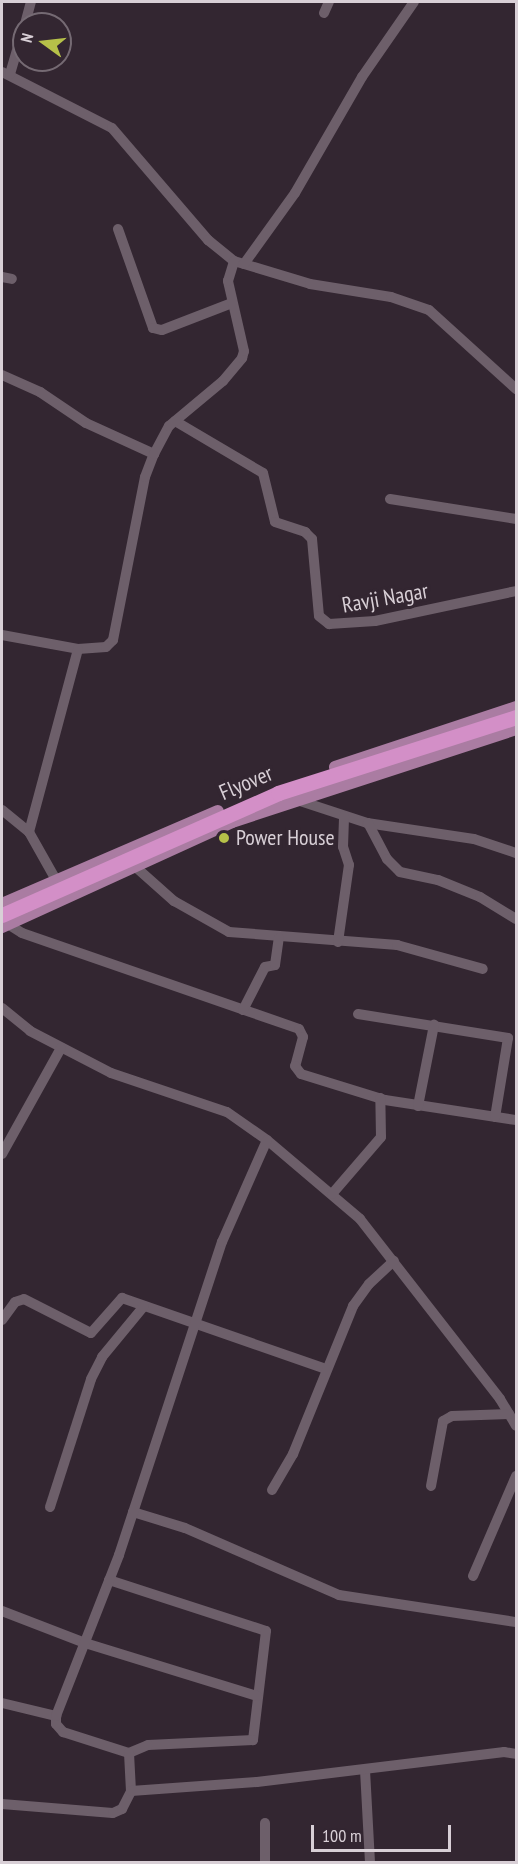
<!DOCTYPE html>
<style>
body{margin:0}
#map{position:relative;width:518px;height:1864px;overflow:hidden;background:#332631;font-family:"PT Sans Narrow",sans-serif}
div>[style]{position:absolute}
.minor>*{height:10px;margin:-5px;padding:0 5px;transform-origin:5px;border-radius:5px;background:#6d5f6a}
.major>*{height:12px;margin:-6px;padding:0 6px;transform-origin:6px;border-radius:6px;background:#aa7ca2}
.highway>*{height:15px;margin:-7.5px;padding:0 7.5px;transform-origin:7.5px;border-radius:7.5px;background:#d38fc7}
.dots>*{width:16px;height:16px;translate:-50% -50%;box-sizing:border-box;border:3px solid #332631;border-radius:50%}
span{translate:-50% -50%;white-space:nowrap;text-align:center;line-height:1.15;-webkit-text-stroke:6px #332631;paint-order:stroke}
.street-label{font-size:22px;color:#d8cfd6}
.poi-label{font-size:22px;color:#d8cfd6}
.left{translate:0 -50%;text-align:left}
.frame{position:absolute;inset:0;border:3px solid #d8cfd6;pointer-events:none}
.north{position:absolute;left:12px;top:12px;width:60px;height:60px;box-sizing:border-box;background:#332631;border:2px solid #756a73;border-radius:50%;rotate:285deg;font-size:16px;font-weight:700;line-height:24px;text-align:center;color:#d8cfd6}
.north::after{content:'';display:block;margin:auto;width:21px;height:27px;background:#b6c149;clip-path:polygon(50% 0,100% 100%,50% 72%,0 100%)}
.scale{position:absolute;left:311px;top:1825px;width:140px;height:27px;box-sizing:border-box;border:3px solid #d8cfd6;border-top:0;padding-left:8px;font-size:18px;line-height:21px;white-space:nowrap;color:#d8cfd6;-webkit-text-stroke:4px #332631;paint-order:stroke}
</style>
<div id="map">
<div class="minor">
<div style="left:324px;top:13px;width:12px;rotate:-66deg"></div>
<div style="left:25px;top:24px;width:23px;rotate:-75deg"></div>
<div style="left:2px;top:72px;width:123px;rotate:27deg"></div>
<div style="left:112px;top:128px;width:148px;rotate:49.4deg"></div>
<div style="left:208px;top:240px;width:33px;rotate:39deg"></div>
<div style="left:234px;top:261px;width:79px;rotate:16.8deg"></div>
<div style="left:310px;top:284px;width:82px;rotate:9.1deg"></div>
<div style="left:391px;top:297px;width:40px;rotate:18.9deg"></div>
<div style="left:429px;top:310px;width:118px;rotate:42.2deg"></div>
<div style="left:10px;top:74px;width:50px;rotate:-73.7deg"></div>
<div style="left:118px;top:229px;width:105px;rotate:70.5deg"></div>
<div style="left:153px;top:328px;width:9px;rotate:13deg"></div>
<div style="left:162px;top:330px;width:75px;rotate:-21.1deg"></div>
<div style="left:244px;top:264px;width:87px;rotate:-54.3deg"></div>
<div style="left:295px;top:193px;width:134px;rotate:-60deg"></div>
<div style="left:362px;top:77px;width:91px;rotate:-55.3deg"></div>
<div style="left:2px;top:277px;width:10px;rotate:11deg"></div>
<div style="left:2px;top:375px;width:42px;rotate:24.1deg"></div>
<div style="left:40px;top:392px;width:55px;rotate:34deg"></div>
<div style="left:86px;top:423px;width:75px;rotate:24.5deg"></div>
<div style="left:175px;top:421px;width:102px;rotate:30.6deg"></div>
<div style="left:263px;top:473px;width:50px;rotate:76.2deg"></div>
<div style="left:275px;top:522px;width:32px;rotate:18deg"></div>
<div style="left:305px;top:532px;width:10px;rotate:45deg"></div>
<div style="left:312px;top:539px;width:77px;rotate:84.8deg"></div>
<div style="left:319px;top:616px;width:13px;rotate:39deg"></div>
<div style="left:329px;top:624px;width:46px;rotate:-3.7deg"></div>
<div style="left:375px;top:621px;width:144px;rotate:-12deg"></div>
<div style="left:390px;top:499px;width:128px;rotate:9deg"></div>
<div style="left:2px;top:635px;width:77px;rotate:10.4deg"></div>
<div style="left:78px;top:649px;width:28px;rotate:-4deg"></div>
<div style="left:106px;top:647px;width:10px;rotate:-45deg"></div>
<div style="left:113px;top:640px;width:166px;rotate:-78.9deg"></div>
<div style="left:145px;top:477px;width:25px;rotate:-69deg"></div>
<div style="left:154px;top:454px;width:32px;rotate:-62deg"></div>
<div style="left:169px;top:426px;width:70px;rotate:-39.8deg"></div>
<div style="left:223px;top:381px;width:30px;rotate:-50deg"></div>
<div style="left:242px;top:358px;width:7px;rotate:-74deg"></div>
<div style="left:244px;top:351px;width:72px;rotate:-102.9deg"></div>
<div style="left:228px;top:281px;width:21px;rotate:-73deg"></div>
<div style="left:294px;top:799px;width:77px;rotate:18.2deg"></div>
<div style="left:367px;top:823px;width:108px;rotate:8.5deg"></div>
<div style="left:474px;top:839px;width:44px;rotate:18.4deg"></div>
<div style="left:2px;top:810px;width:35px;rotate:39deg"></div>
<div style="left:368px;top:823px;width:41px;rotate:62.2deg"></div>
<div style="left:387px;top:859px;width:18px;rotate:45deg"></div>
<div style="left:400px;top:872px;width:39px;rotate:12deg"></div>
<div style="left:438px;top:880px;width:45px;rotate:22deg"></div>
<div style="left:480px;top:897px;width:42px;rotate:31.4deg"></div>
<div style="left:130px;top:862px;width:59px;rotate:41.6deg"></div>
<div style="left:174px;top:901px;width:63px;rotate:29.4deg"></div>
<div style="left:229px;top:932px;width:169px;rotate:4.4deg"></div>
<div style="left:397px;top:945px;width:89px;rotate:15.6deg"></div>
<div style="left:60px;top:887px;width:63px;rotate:-119.4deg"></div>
<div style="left:29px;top:832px;width:189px;rotate:-75deg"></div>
<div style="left:3px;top:921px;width:22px;rotate:32deg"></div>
<div style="left:22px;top:933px;width:293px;rotate:19.1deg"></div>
<div style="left:299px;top:1029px;width:9px;rotate:63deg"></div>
<div style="left:303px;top:1037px;width:30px;rotate:105deg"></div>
<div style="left:295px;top:1066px;width:10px;rotate:53deg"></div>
<div style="left:301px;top:1074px;width:88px;rotate:17.2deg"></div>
<div style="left:385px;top:1100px;width:133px;rotate:8.7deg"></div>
<div style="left:338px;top:942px;width:78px;rotate:-81.9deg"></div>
<div style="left:349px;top:865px;width:19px;rotate:-108deg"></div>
<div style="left:343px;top:847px;width:31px;rotate:-88deg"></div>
<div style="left:2px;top:1008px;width:36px;rotate:39deg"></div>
<div style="left:30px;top:1031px;width:91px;rotate:27.4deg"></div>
<div style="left:111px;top:1073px;width:122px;rotate:18.6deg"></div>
<div style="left:227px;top:1112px;width:49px;rotate:35deg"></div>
<div style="left:267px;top:1140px;width:122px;rotate:40.3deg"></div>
<div style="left:360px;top:1219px;width:228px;rotate:52.1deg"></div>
<div style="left:500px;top:1399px;width:31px;rotate:59deg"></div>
<div style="left:243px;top:1010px;width:48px;rotate:-62.9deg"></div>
<div style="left:265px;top:967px;width:10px;rotate:-11deg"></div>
<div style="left:275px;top:965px;width:27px;rotate:-82deg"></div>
<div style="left:358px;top:1014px;width:152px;rotate:9.1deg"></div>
<div style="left:508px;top:1038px;width:80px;rotate:99.3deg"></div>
<div style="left:418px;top:1106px;width:83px;rotate:-78.8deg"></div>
<div style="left:2px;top:1154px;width:121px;rotate:-60.9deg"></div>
<div style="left:332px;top:1194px;width:75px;rotate:-49.3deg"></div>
<div style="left:381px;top:1137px;width:39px;rotate:-91deg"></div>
<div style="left:2px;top:1320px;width:22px;rotate:-54deg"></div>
<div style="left:15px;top:1302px;width:9px;rotate:-18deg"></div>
<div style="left:24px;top:1299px;width:75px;rotate:26.9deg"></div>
<div style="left:91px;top:1333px;width:47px;rotate:-48.5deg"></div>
<div style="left:122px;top:1298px;width:216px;rotate:19.2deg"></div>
<div style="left:431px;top:1486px;width:66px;rotate:-79.5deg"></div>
<div style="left:443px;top:1421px;width:10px;rotate:-29deg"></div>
<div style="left:452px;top:1416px;width:57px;rotate:-2deg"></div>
<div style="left:272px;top:1490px;width:42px;rotate:-59.7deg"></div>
<div style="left:293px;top:1454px;width:160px;rotate:-67.9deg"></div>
<div style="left:353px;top:1306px;width:27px;rotate:-54deg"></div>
<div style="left:369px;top:1284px;width:34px;rotate:-43deg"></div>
<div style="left:50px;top:1507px;width:134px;rotate:-72.2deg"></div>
<div style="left:91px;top:1379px;width:25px;rotate:-63deg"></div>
<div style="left:102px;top:1357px;width:66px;rotate:-50.5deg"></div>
<div style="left:133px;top:1512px;width:54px;rotate:17.1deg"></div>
<div style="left:185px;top:1528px;width:168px;rotate:23.5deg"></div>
<div style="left:339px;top:1595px;width:179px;rotate:8.7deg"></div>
<div style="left:473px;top:1576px;width:109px;rotate:-66.7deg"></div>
<div style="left:109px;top:1580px;width:165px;rotate:18deg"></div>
<div style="left:266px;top:1631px;width:110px;rotate:96.8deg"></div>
<div style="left:253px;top:1740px;width:105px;rotate:177.3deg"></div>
<div style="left:148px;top:1745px;width:21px;rotate:157deg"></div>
<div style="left:2px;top:1611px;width:89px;rotate:21.1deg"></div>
<div style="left:85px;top:1643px;width:180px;rotate:17.1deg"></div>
<div style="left:2px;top:1703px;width:56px;rotate:13.5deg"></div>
<div style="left:56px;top:1716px;width:8px;rotate:90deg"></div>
<div style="left:56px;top:1724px;width:11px;rotate:49deg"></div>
<div style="left:63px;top:1732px;width:69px;rotate:17.7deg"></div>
<div style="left:129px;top:1753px;width:38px;rotate:87deg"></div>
<div style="left:56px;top:1716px;width:173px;rotate:-68.6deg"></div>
<div style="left:119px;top:1555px;width:330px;rotate:-71.8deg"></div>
<div style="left:222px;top:1242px;width:111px;rotate:-66.2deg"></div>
<div style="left:365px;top:1770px;width:92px;rotate:86.9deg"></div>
<div style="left:2px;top:1804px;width:111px;rotate:4.6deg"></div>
<div style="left:113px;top:1813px;width:10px;rotate:-24deg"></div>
<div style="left:122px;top:1809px;width:20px;rotate:-63deg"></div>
<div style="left:131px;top:1791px;width:126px;rotate:-4.1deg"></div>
<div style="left:257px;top:1782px;width:249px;rotate:-6.9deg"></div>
<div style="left:504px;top:1752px;width:12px;rotate:9deg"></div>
<div style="left:265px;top:1823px;width:39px;rotate:90deg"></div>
</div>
<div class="major">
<div style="left:335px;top:767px;width:191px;rotate:-18.3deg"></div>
<div style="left:2px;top:904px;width:235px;rotate:-23.3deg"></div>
<div style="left:2px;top:927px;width:253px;rotate:-24.5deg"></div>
<div style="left:232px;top:822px;width:299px;rotate:-18.1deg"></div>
</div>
<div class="highway">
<div style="left:2px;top:915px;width:302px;rotate:-23.8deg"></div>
<div style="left:278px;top:793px;width:250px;rotate:-17.7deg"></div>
</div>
<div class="dots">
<div style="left:224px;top:838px;background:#b6c149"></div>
</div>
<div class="street-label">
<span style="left:385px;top:598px;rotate:-10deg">Ravji Nagar</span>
<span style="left:246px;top:783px;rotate:-23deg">Flyover</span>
</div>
<div class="poi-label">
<span class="left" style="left:236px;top:838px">Power House</span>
</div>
<div class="frame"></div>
<div class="north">N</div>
<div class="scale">100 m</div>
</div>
